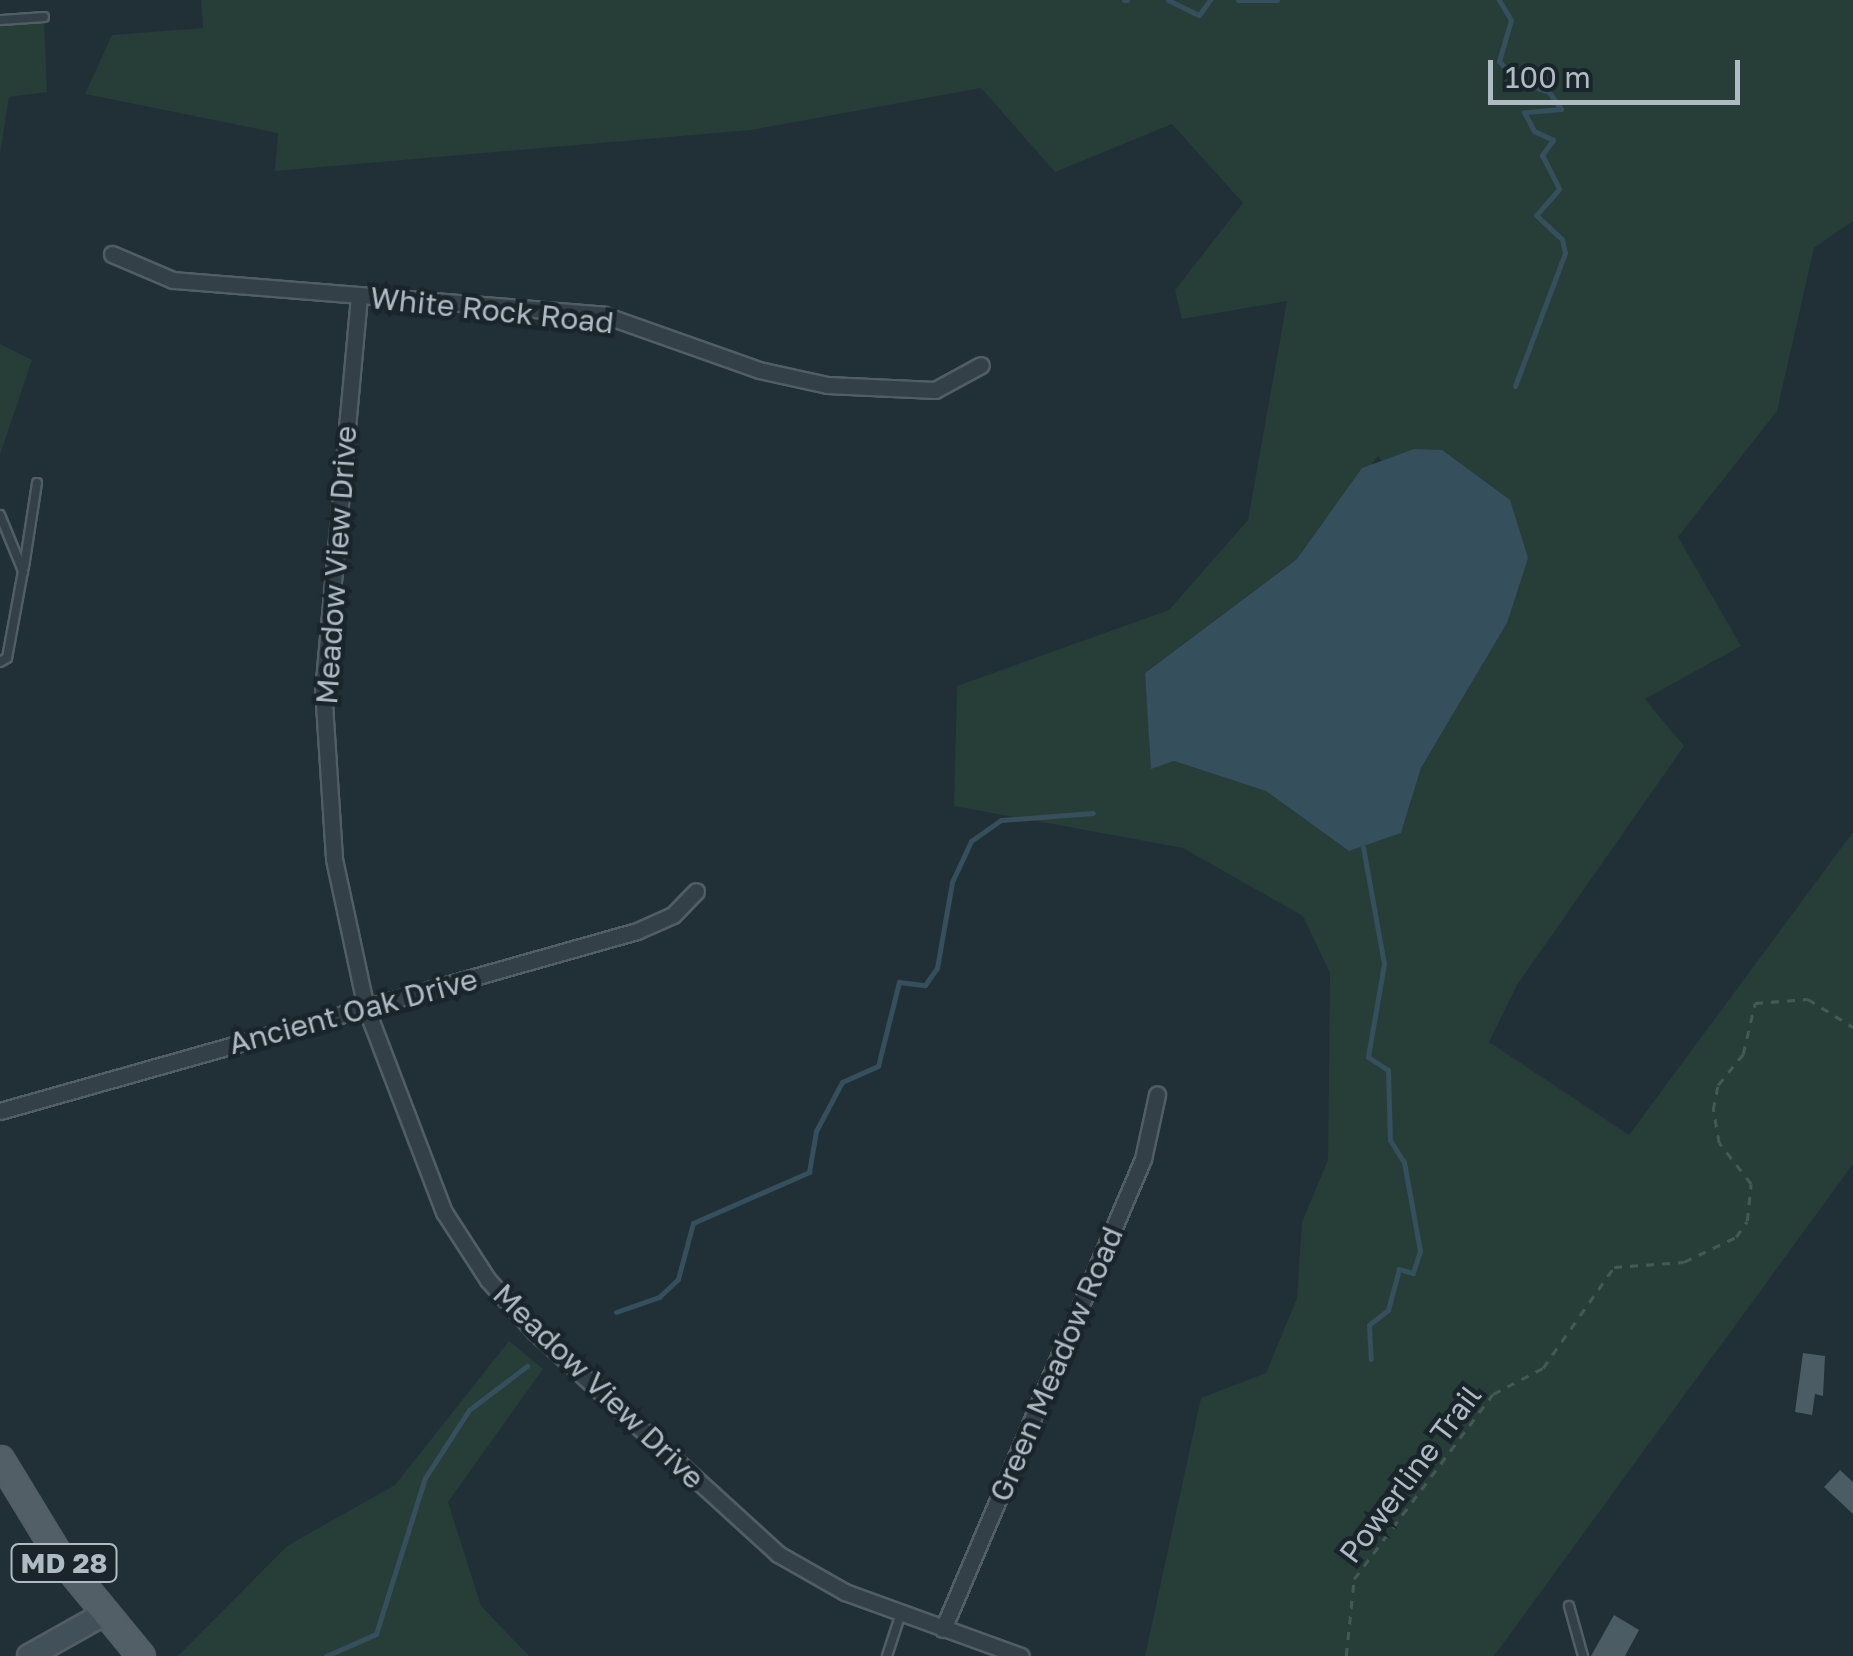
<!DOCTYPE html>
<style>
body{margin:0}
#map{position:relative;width:1853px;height:1656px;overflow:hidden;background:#212f36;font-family:"Golos Text",sans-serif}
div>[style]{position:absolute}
.green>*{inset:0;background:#273d38}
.water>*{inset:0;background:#354f5d}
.stream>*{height:5px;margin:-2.5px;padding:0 2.5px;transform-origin:2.5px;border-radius:2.5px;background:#354f5d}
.building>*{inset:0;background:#4c5c65}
.path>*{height:2.5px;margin-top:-1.25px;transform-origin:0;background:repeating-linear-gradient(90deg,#445956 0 8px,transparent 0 16px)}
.roads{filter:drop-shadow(2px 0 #515e64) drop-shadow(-2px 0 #515e64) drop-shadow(0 2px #515e64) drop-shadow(0 -2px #515e64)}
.lane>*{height:8px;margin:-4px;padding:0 4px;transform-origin:4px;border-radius:4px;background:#344047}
.street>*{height:15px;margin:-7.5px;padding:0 7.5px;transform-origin:7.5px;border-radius:7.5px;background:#344047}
.secondary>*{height:22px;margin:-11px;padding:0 11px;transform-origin:11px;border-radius:11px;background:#425059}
.primary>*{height:25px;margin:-12.5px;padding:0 12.5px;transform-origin:12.5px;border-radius:12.5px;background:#525f67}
span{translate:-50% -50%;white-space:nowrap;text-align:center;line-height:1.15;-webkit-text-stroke:9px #1a252b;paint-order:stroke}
.shield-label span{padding:2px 8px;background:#1a252b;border:2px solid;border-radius:8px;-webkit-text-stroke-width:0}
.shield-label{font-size:28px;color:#aebbc3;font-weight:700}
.street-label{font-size:30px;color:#aebbc3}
.scale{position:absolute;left:1488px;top:60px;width:252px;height:45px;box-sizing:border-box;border:5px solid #aebbc3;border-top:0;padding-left:12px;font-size:30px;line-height:35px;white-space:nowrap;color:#aebbc3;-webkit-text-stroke:8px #1a252b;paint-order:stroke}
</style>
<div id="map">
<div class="green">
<div style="clip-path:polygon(evenodd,201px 0,1853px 0,1853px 221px,1814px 248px,1777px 411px,1678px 537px,1741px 646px,1645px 699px,1684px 746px,1517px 985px,1489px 1042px,1629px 1135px,1853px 832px,1853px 1164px,1494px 1656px,1145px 1656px,1201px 1398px,1266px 1373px,1297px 1298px,1302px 1222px,1328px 1160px,1330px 973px,1303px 916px,1183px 848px,954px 806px,957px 686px,1169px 610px,1248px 520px,1287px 301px,1182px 319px,1175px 290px,1243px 203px,1172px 124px,1055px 172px,981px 88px,751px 130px,275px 171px,278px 133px,85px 94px,112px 35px,203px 28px,201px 0,1378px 456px,1507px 623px,1421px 768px,1401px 833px,1349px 851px,1266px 791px,1174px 761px,1152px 768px,1145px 673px,1297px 559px,1378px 456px)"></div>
<div style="clip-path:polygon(44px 17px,47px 92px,9px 97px,0 154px,0 20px)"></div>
<div style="clip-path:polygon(0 344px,32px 360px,0 455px)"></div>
<div style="clip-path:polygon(509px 1341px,543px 1369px,448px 1502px,481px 1606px,529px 1656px,178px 1656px,287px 1546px,395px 1485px)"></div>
</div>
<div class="water">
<div style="clip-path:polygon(1414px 449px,1442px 450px,1510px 500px,1528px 558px,1507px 623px,1421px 768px,1401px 833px,1349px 851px,1266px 791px,1174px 761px,1151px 769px,1145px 673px,1297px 559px,1362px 468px)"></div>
</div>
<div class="stream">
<div style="left:1124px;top:0;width:3px"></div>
<div style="left:1168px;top:0;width:34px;rotate:26deg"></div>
<div style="left:1199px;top:15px;width:19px;rotate:-54deg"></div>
<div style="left:1238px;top:0;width:39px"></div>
<div style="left:1499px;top:0;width:23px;rotate:59deg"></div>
<div style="left:1511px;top:20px;width:43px;rotate:106.3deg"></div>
<div style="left:1499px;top:61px;width:27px;rotate:48deg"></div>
<div style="left:1517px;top:81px;width:34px;rotate:19deg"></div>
<div style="left:1549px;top:92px;width:21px;rotate:55deg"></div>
<div style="left:1561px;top:109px;width:37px;rotate:175deg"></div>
<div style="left:1524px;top:112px;width:21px;rotate:62deg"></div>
<div style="left:1534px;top:131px;width:21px;rotate:25deg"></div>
<div style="left:1553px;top:140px;width:19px;rotate:126deg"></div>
<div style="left:1542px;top:155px;width:38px;rotate:63deg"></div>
<div style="left:1559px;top:189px;width:35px;rotate:131deg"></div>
<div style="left:1536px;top:215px;width:35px;rotate:43deg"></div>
<div style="left:1562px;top:239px;width:14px;rotate:78deg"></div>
<div style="left:1565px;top:253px;width:142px;rotate:110.6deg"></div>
<div style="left:1363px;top:847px;width:119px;rotate:79.8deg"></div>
<div style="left:1384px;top:964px;width:94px;rotate:99.8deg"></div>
<div style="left:1368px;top:1057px;width:24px;rotate:33deg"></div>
<div style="left:1388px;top:1070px;width:70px;rotate:88.4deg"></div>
<div style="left:1390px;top:1140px;width:26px;rotate:58deg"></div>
<div style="left:1404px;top:1162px;width:90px;rotate:79.8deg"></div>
<div style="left:1420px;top:1251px;width:23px;rotate:108deg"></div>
<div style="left:1413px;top:1273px;width:15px;rotate:-164deg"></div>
<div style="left:1399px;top:1269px;width:42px;rotate:105deg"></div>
<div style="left:1388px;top:1310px;width:24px;rotate:142deg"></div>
<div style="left:1369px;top:1325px;width:34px;rotate:87deg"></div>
<div style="left:616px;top:1312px;width:46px;rotate:-19.2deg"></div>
<div style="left:659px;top:1297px;width:26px;rotate:-43deg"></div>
<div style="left:678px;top:1279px;width:58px;rotate:-75deg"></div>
<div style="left:693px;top:1223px;width:127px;rotate:-23.7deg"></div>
<div style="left:809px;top:1172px;width:42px;rotate:-80.3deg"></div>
<div style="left:816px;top:1131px;width:55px;rotate:-62deg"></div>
<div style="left:842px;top:1082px;width:39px;rotate:-24deg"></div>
<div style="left:878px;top:1066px;width:87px;rotate:-76deg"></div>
<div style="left:899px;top:982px;width:26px;rotate:7deg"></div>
<div style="left:925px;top:985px;width:21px;rotate:-55deg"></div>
<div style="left:937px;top:968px;width:87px;rotate:-80.1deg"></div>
<div style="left:952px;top:882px;width:45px;rotate:-65.1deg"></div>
<div style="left:971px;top:841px;width:37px;rotate:-35deg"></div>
<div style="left:1001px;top:820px;width:92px;rotate:-4.4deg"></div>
<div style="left:326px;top:1656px;width:55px;rotate:-23.7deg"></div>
<div style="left:376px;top:1634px;width:164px;rotate:-72.6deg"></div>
<div style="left:425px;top:1478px;width:81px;rotate:-57.1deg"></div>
<div style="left:469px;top:1410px;width:73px;rotate:-37.2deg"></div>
</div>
<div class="building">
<div style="clip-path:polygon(1803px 1353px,1825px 1356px,1823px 1396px,1815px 1394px,1812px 1415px,1795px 1412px)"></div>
<div style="clip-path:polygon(1840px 1470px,1853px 1482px,1853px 1514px,1824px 1487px)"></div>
<div style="clip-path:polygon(1614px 1615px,1639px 1630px,1625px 1656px,1591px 1656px)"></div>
</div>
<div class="path">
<div style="left:1346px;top:1656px;width:77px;rotate:-84.1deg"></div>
<div style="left:1354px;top:1579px;width:231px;rotate:-53.1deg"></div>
<div style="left:1493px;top:1394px;width:56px;rotate:-27.5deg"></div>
<div style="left:1543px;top:1368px;width:123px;rotate:-54.9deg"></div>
<div style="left:1614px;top:1267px;width:70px;rotate:-4.1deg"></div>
<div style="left:1684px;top:1262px;width:58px;rotate:-25.7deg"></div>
<div style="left:1736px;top:1237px;width:19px;rotate:-55deg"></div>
<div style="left:1747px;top:1221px;width:37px;rotate:-84deg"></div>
<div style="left:1751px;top:1184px;width:52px;rotate:-128deg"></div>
<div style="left:1719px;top:1143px;width:34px;rotate:-100deg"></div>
<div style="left:1713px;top:1110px;width:25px;rotate:-79deg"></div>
<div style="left:1718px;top:1085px;width:40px;rotate:-51deg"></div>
<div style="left:1743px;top:1054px;width:52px;rotate:-76.8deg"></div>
<div style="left:1755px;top:1003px;width:53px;rotate:-4.3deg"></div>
<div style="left:1808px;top:999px;width:53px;rotate:31.9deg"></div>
</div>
<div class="roads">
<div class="lane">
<div style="left:0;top:20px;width:44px;rotate:-3.9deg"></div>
<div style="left:0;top:515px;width:61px;rotate:67.7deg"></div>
<div style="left:23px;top:571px;width:88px;rotate:100.4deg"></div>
<div style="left:7px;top:658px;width:8px;rotate:150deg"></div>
<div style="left:24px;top:567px;width:85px;rotate:-81.2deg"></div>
<div style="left:1569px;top:1606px;width:52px;rotate:74.4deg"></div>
<div style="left:887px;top:1656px;width:45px;rotate:-72deg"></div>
</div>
<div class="street">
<div style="left:112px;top:254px;width:66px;rotate:23.1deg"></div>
<div style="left:173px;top:280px;width:432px;rotate:4.6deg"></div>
<div style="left:604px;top:315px;width:164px;rotate:19.5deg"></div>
<div style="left:759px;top:370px;width:70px;rotate:12.4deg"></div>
<div style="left:827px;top:385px;width:108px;rotate:2.7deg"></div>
<div style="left:935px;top:390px;width:52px;rotate:-28.5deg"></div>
<div style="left:359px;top:296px;width:394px;rotate:95.2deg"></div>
<div style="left:323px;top:688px;width:171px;rotate:86.3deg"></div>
<div style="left:334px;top:859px;width:152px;rotate:77.9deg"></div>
<div style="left:366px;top:1008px;width:218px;rotate:69.1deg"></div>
<div style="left:444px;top:1212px;width:81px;rotate:57.1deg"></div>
<div style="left:488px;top:1280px;width:70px;rotate:47.9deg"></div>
<div style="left:535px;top:1332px;width:329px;rotate:42.4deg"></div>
<div style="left:778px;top:1554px;width:77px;rotate:29.6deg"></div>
<div style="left:845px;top:1592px;width:187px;rotate:20deg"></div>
<div style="left:0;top:1111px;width:662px;rotate:-15.78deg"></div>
<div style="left:637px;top:931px;width:39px;rotate:-24deg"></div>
<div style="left:673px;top:915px;width:33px;rotate:-46deg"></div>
<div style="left:943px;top:1629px;width:511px;rotate:-66.95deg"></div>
<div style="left:1143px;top:1159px;width:66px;rotate:-77.7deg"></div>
</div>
<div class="secondary">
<div style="left:29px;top:1656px;width:84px;rotate:-29.3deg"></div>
</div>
<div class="primary">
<div style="left:0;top:1459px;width:114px;rotate:58.7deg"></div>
<div style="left:59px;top:1556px;width:129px;rotate:50.6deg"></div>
</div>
</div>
<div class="shield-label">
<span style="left:64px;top:1563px">MD 28</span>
</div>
<div class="street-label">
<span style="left:492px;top:310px;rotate:6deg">White Rock Road</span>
<span style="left:336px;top:565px;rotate:-86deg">Meadow View Drive</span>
<span style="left:353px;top:1011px;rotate:-15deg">Ancient Oak Drive</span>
<span style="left:1056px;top:1364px;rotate:-67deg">Green Meadow Road</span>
<span style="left:599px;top:1386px;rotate:44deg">Meadow View Drive</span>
<span style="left:1410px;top:1474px;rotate:-53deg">Powerline Trail</span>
</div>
<div class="scale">100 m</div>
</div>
